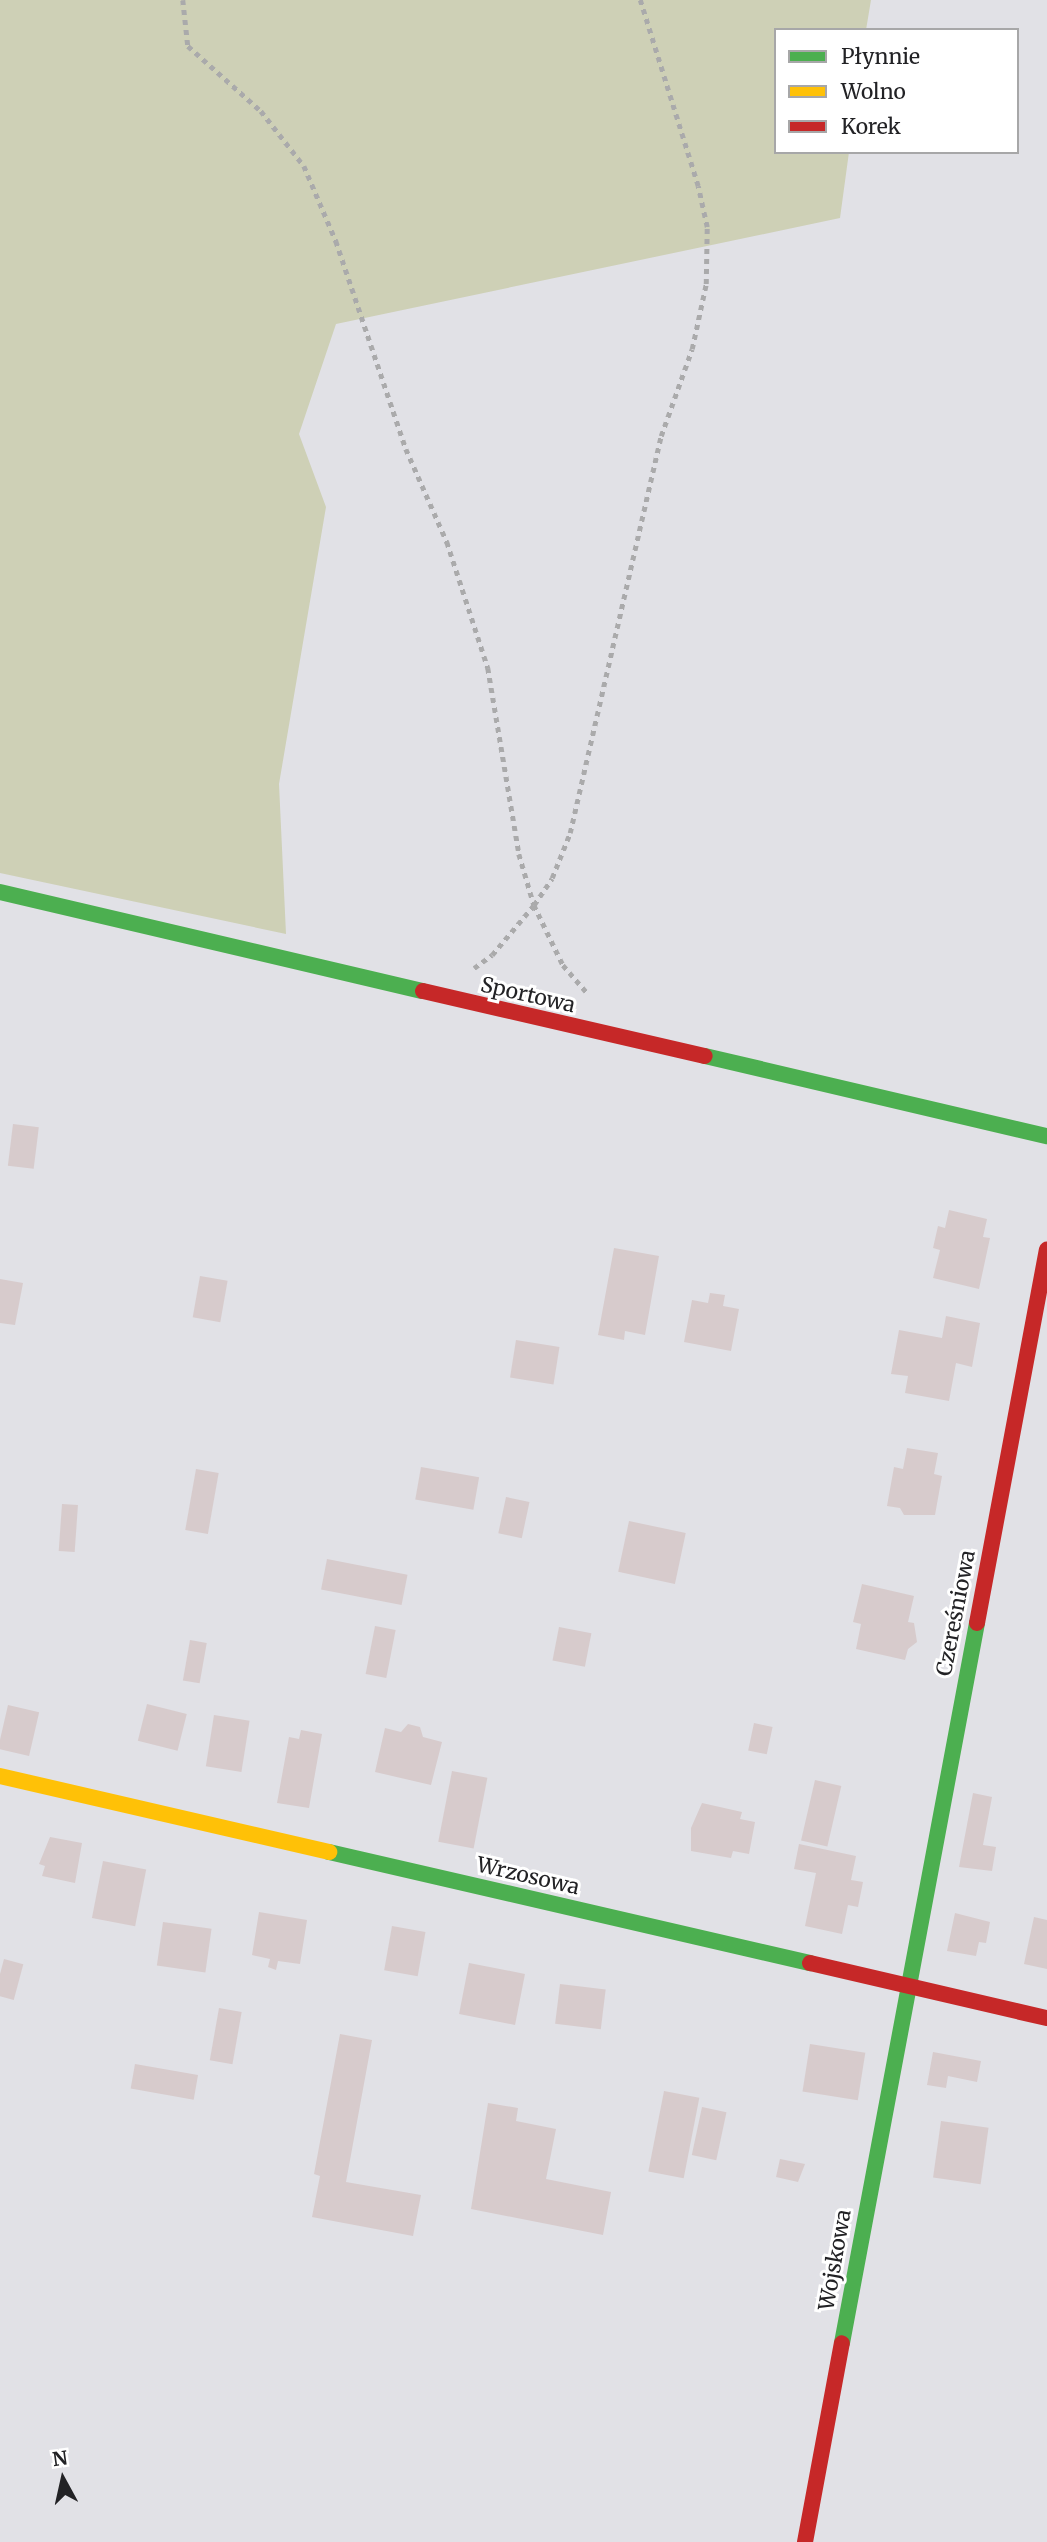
<!DOCTYPE html>
<meta charset="utf-8">
<style>
body{margin:0}
#map{position:relative;width:1047px;height:2542px;overflow:hidden;background:#e1e1e6;font-family:Merriweather,serif}
div>[style]{position:absolute}
.green>*{inset:0;background:#ced0b6}
.building>*{inset:0;background:#d7cbcc;transform-origin:0 0}
.path>*{height:4.5px;margin-top:-2.25px;transform-origin:0;background:repeating-linear-gradient(90deg,#aaaaab 0 5px,transparent 0 10px)}
.fast>*{height:16px;margin:-8px;padding:0 8px;transform-origin:8px;border-radius:8px;background:#4caf50}
.slow>*{height:16px;margin:-8px;padding:0 8px;transform-origin:8px;border-radius:8px;background:#ffc107}
.jam>*{height:16px;margin:-8px;padding:0 8px;transform-origin:8px;border-radius:8px;background:#c62828}
span{translate:-50% -50%;white-space:nowrap;text-align:center;line-height:1.15;-webkit-text-stroke:6px #fff;paint-order:stroke}
.street-label{font-size:21px;color:#222225}
.legend{position:absolute;left:774px;top:28px;width:245px;height:126px;box-sizing:border-box;background:#fff;border:2px solid #a7a7a8;margin:0;padding:9px 12px;list-style:none;font-size:21px;color:#222225}
.legend li{display:flex;align-items:center;gap:14px;height:35px}
.legend b{width:35px;border:2px solid #a7a7a8}
.north{position:absolute;left:28px;top:2444px;width:70px;height:70px;-webkit-text-stroke:5px #fff;paint-order:stroke;rotate:352deg;font-size:19px;font-weight:700;line-height:28px;text-align:center;color:#222225}
.north::after{content:'';display:block;margin:auto;width:24px;height:32px;background:#222225;clip-path:polygon(50% 0,100% 100%,50% 72%,0 100%)}
</style>
<div id="map">
<div class="green">
<div style="clip-path:polygon(0 0,871px 0,866px 30px,776px 30px,776px 152px,849px 152px,840px 218px,336px 324px,299px 434px,326px 507px,279px 784px,286px 934px,0 873px)"></div>
</div>
<div class="building">
<div style="left:13px;top:1124px;width:26px;height:42px;rotate:7deg"></div>
<div style="clip-path:polygon(949px 1210px,987px 1219px,983px 1237px,990px 1238px,979px 1289px,933px 1278px,940px 1250px,933px 1248px,938px 1226px,945px 1228px)"></div>
<div style="clip-path:polygon(614px 1248px,659px 1256px,645px 1335px,625px 1331px,624px 1340px,598px 1335px)"></div>
<div style="left:200px;top:1276px;width:28px;height:42px;rotate:10deg"></div>
<div style="clip-path:polygon(0 1279px,23px 1283px,15px 1325px,0 1323px)"></div>
<div style="clip-path:polygon(710px 1293px,725px 1295px,723px 1306px,739px 1309px,731px 1351px,684px 1342px,692px 1300px,708px 1303px)"></div>
<div style="clip-path:polygon(946px 1316px,980px 1323px,972px 1367px,956px 1363px,949px 1401px,905px 1393px,908px 1376px,891px 1374px,899px 1330px,942px 1338px)"></div>
<div style="left:516px;top:1340px;width:44px;height:38px;rotate:9deg"></div>
<div style="clip-path:polygon(907px 1448px,938px 1453px,934px 1474px,942px 1476px,935px 1515px,904px 1515px,900px 1508px,887px 1506px,894px 1467px,903px 1469px)"></div>
<div style="left:421px;top:1467px;width:59px;height:33px;rotate:10deg"></div>
<div style="left:196px;top:1469px;width:23px;height:62px;rotate:10deg"></div>
<div style="left:506px;top:1497px;width:24px;height:37px;rotate:12deg"></div>
<div style="left:62px;top:1504px;width:16px;height:47px;rotate:4deg"></div>
<div style="left:629px;top:1521px;width:58px;height:52px;rotate:12deg"></div>
<div style="left:327px;top:1559px;width:82px;height:31px;rotate:11deg"></div>
<div style="clip-path:polygon(862px 1584px,914px 1596px,908px 1622px,914px 1623px,917px 1642px,908px 1649px,905px 1660px,856px 1649px,861px 1624px,853px 1622px)"></div>
<div style="left:375px;top:1626px;width:21px;height:49px;rotate:11deg"></div>
<div style="left:559px;top:1627px;width:33px;height:34px;rotate:11deg"></div>
<div style="left:190px;top:1640px;width:17px;height:41px;rotate:10deg"></div>
<div style="left:147px;top:1704px;width:41px;height:38px;rotate:14deg"></div>
<div style="left:8px;top:1705px;width:32px;height:45px;rotate:13deg"></div>
<div style="left:214px;top:1715px;width:36px;height:52px;rotate:9deg"></div>
<div style="left:754px;top:1723px;width:19px;height:28px;rotate:12deg"></div>
<div style="clip-path:polygon(408px 1724px,420px 1727px,423px 1737px,442px 1742px,431px 1785px,375px 1772px,385px 1728px,401px 1732px)"></div>
<div style="clip-path:polygon(301px 1730px,322px 1734px,309px 1808px,277px 1803px,289px 1737px,299px 1739px)"></div>
<div style="left:452px;top:1771px;width:36px;height:72px;rotate:11deg"></div>
<div style="left:815px;top:1780px;width:27px;height:62px;rotate:13deg"></div>
<div style="clip-path:polygon(973px 1793px,992px 1797px,983px 1845px,996px 1847px,992px 1871px,959px 1867px)"></div>
<div style="clip-path:polygon(702px 1803px,742px 1812px,740px 1819px,755px 1822px,749px 1854px,733px 1851px,731px 1858px,691px 1851px,691px 1828px)"></div>
<div style="clip-path:polygon(50px 1837px,82px 1843px,75px 1883px,42px 1876px,45px 1866px,39px 1864px)"></div>
<div style="clip-path:polygon(799px 1844px,856px 1856px,851px 1880px,863px 1882px,858px 1907px,848px 1905px,842px 1934px,805px 1926px,816px 1873px,794px 1869px)"></div>
<div style="left:103px;top:1861px;width:44px;height:58px;rotate:11deg"></div>
<div style="clip-path:polygon(259px 1912px,307px 1920px,300px 1964px,278px 1961px,276px 1970px,268px 1967px,270px 1959px,252px 1955px)"></div>
<div style="clip-path:polygon(955px 1913px,990px 1922px,986px 1943px,979px 1942px,976px 1956px,947px 1951px)"></div>
<div style="clip-path:polygon(1034px 1917px,1047px 1920px,1047px 1969px,1024px 1964px)"></div>
<div style="left:163px;top:1922px;width:49px;height:44px;rotate:8deg"></div>
<div style="left:392px;top:1926px;width:34px;height:45px;rotate:10deg"></div>
<div style="left:4px;top:1959px;width:20px;height:37px;rotate:15deg"></div>
<div style="left:469px;top:1963px;width:57px;height:52px;rotate:11deg"></div>
<div style="left:560px;top:1984px;width:46px;height:40px;rotate:7deg"></div>
<div style="left:219px;top:2008px;width:23px;height:53px;rotate:10deg"></div>
<div style="clip-path:polygon(340px 2034px,372px 2040px,346px 2182px,421px 2195px,413px 2236px,312px 2217px,320px 2176px,314px 2174px)"></div>
<div style="left:810px;top:2044px;width:56px;height:48px;rotate:9deg"></div>
<div style="clip-path:polygon(933px 2052px,981px 2061px,977px 2082px,948px 2076px,946px 2088px,927px 2085px)"></div>
<div style="left:135px;top:2064px;width:64px;height:25px;rotate:10deg"></div>
<div style="left:664px;top:2091px;width:36px;height:82px;rotate:11deg"></div>
<div style="clip-path:polygon(488px 2103px,518px 2108px,516px 2121px,556px 2129px,546px 2179px,611px 2192px,603px 2235px,471px 2209px)"></div>
<div style="left:702px;top:2107px;width:25px;height:49px;rotate:12deg"></div>
<div style="left:941px;top:2121px;width:48px;height:57px;rotate:8deg"></div>
<div style="clip-path:polygon(780px 2159px,805px 2164px,798px 2182px,776px 2177px)"></div>
</div>
<div class="path">
<div style="left:183px;top:0;width:46px;rotate:83.8deg"></div>
<div style="left:188px;top:46px;width:98px;rotate:41.7deg"></div>
<div style="left:261px;top:111px;width:70px;rotate:52deg"></div>
<div style="left:304px;top:166px;width:82px;rotate:66.9deg"></div>
<div style="left:336px;top:241px;width:219px;rotate:71.4deg"></div>
<div style="left:406px;top:449px;width:102px;rotate:66.2deg"></div>
<div style="left:447px;top:542px;width:133px;rotate:72deg"></div>
<div style="left:488px;top:668px;width:189px;rotate:80.5deg"></div>
<div style="left:519px;top:854px;width:53px;rotate:73.6deg"></div>
<div style="left:534px;top:905px;width:67px;rotate:64.2deg"></div>
<div style="left:563px;top:965px;width:37px;rotate:49deg"></div>
<div style="left:474px;top:968px;width:22px;rotate:-36deg"></div>
<div style="left:492px;top:955px;width:65px;rotate:-50deg"></div>
<div style="left:534px;top:905px;width:32px;rotate:-56deg"></div>
<div style="left:552px;top:878px;width:48px;rotate:-68.2deg"></div>
<div style="left:570px;top:833px;width:407px;rotate:-77.1deg"></div>
<div style="left:661px;top:436px;width:92px;rotate:-70.4deg"></div>
<div style="left:692px;top:349px;width:66px;rotate:-77.8deg"></div>
<div style="left:706px;top:284px;width:57px;rotate:-89deg"></div>
<div style="left:707px;top:227px;width:42px;rotate:-102.4deg"></div>
<div style="left:698px;top:186px;width:195px;rotate:-107.3deg"></div>
</div>
<div class="fast">
<div style="left:0;top:892px;width:434px;rotate:13.2deg"></div>
<div style="left:705px;top:1056px;width:351px;rotate:13.2deg"></div>
<div style="left:329px;top:1852px;width:494px;rotate:13deg"></div>
<div style="left:842px;top:2343px;width:733px;rotate:-79.38deg"></div>
</div>
<div class="slow">
<div style="left:0;top:1776px;width:338px;rotate:13deg"></div>
</div>
<div class="jam">
<div style="left:423px;top:991px;width:289px;rotate:13deg"></div>
<div style="left:977px;top:1623px;width:380px;rotate:-79.4deg"></div>
<div style="left:810px;top:1963px;width:243px;rotate:13.1deg"></div>
<div style="left:805px;top:2542px;width:202px;rotate:-79.5deg"></div>
</div>
<div class="street-label">
<span style="left:528px;top:995px;rotate:13deg">Sportowa</span>
<span style="left:956px;top:1613px;rotate:-79deg">Czereśniowa</span>
<span style="left:528px;top:1876px;rotate:13deg">Wrzosowa</span>
<span style="left:835px;top:2260px;rotate:-80deg">Wojskowa</span>
</div>
<ul class="legend">
<li><b style="height:9px;background:#4caf50"></b>Płynnie</li>
<li><b style="height:9px;background:#ffc107"></b>Wolno</li>
<li><b style="height:9px;background:#c62828"></b>Korek</li>
</ul>
<div class="north">N</div>
</div>
